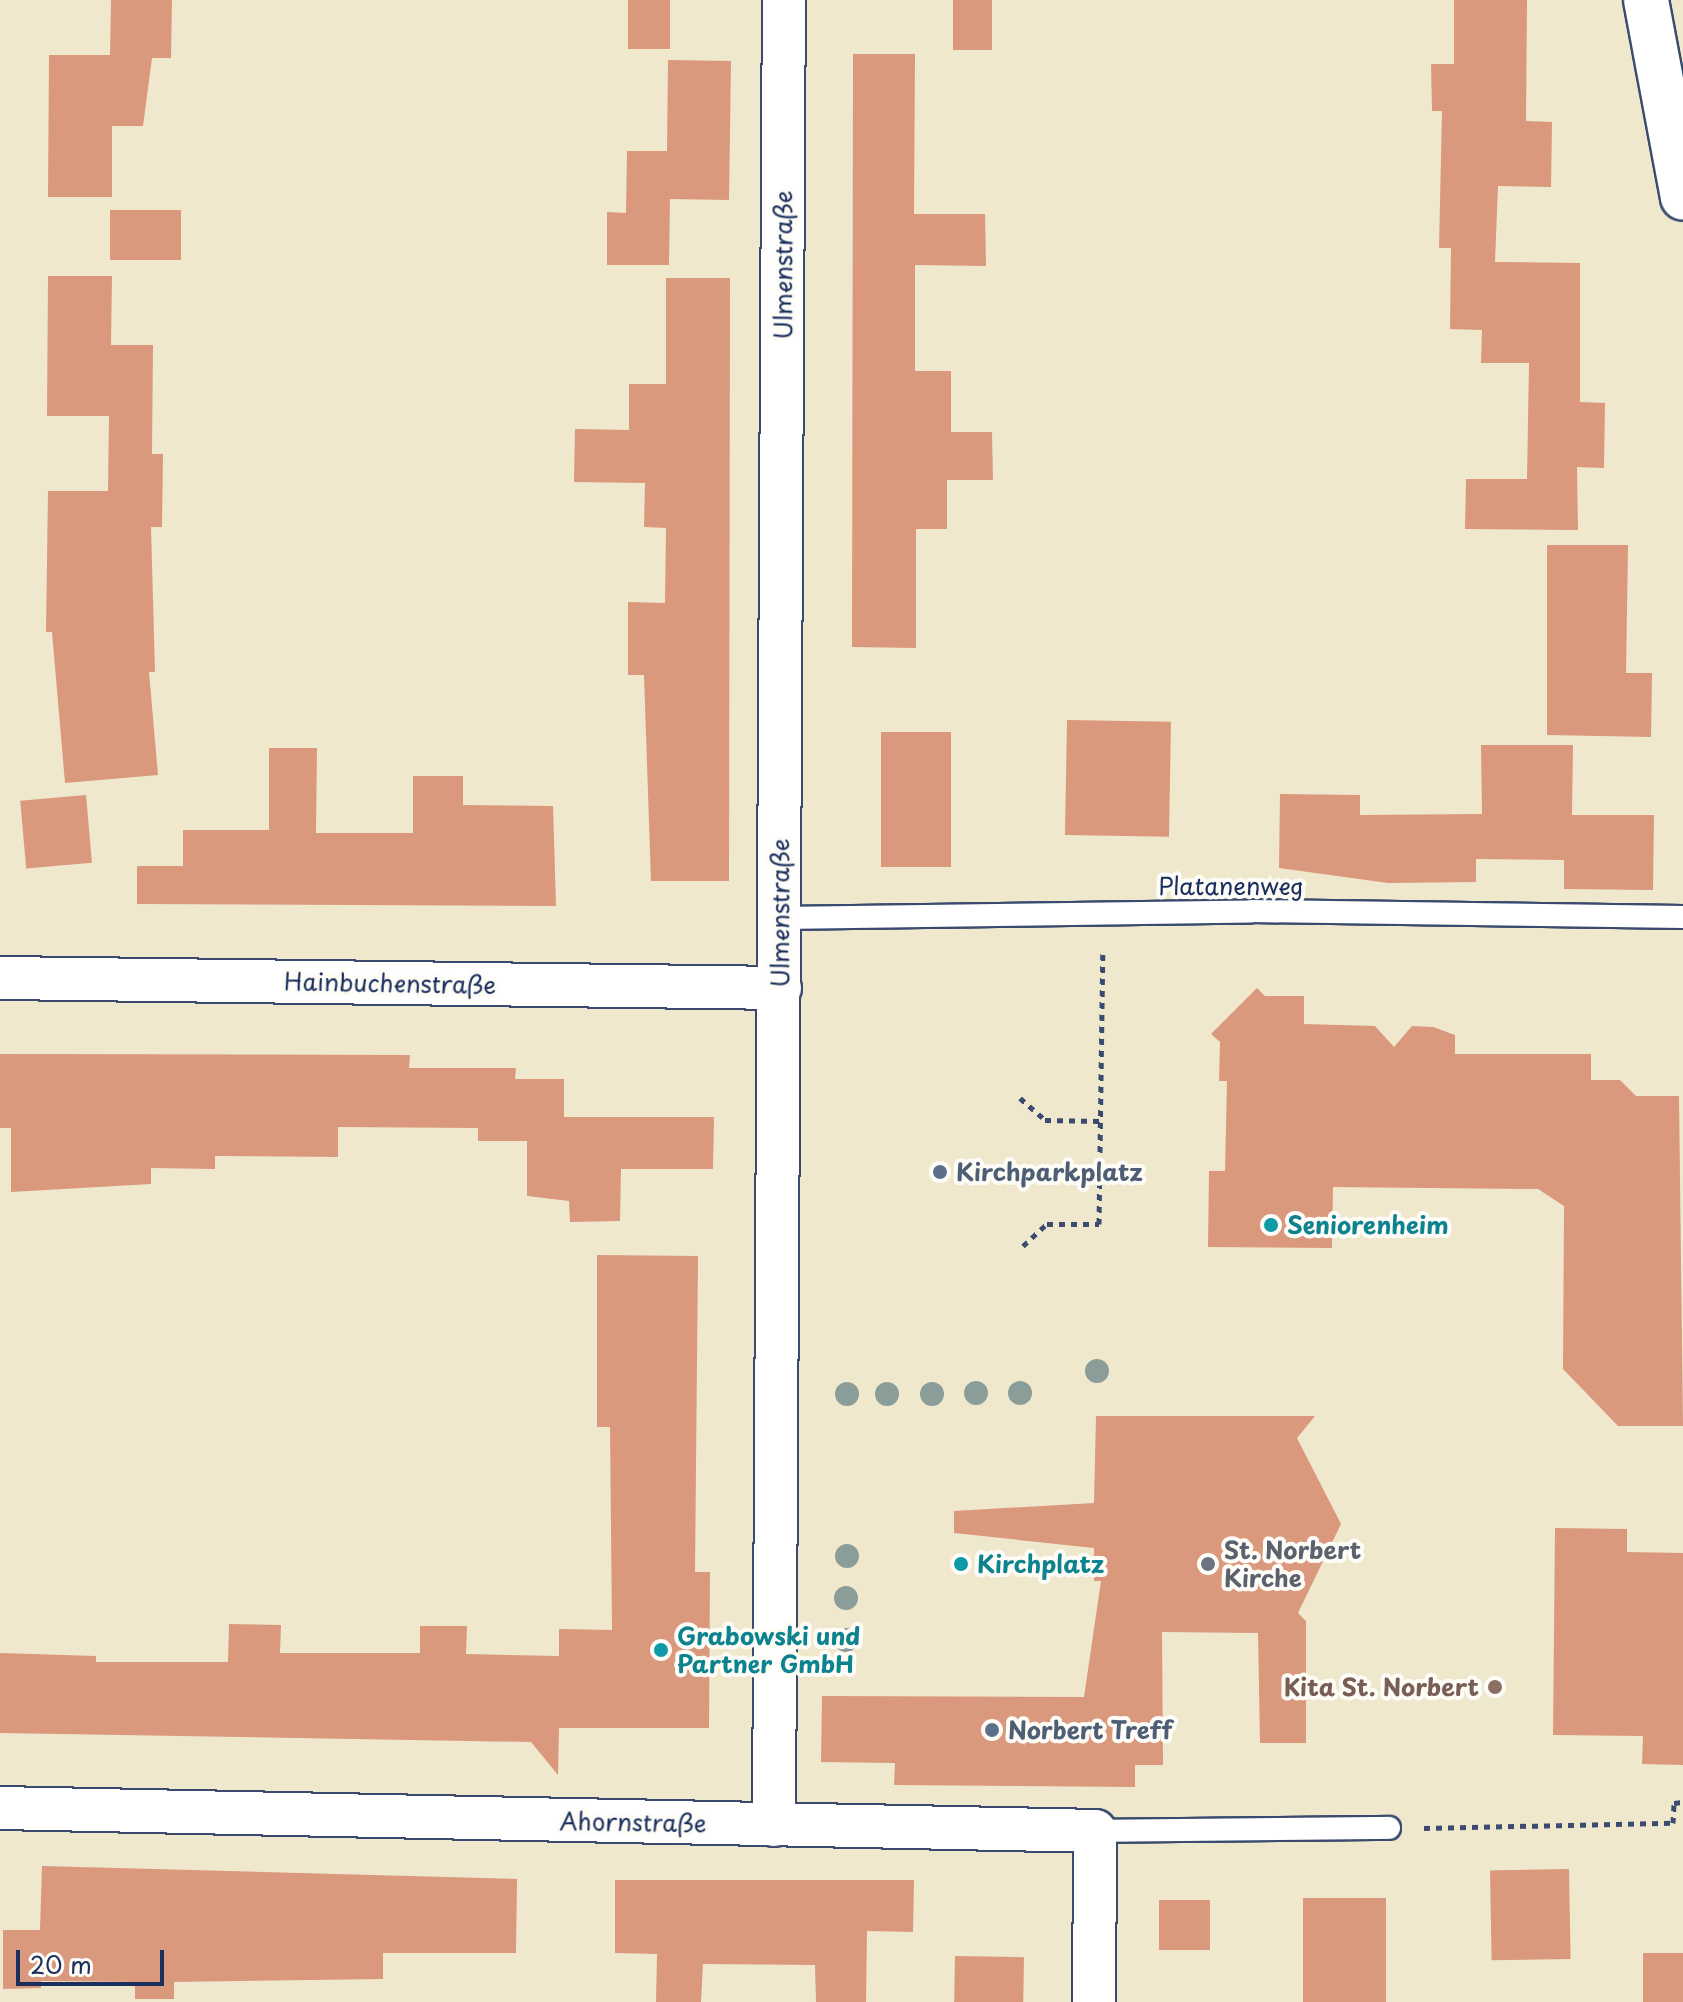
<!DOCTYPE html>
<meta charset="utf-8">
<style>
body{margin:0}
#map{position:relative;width:1683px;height:2002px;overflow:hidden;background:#efe8cd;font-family:"Playpen Sans",sans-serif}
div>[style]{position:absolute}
.building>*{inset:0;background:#da987d;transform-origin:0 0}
.path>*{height:5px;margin-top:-2.5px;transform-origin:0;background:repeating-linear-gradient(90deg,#3b4b6f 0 6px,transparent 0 12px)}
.roads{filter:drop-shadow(2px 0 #3b4b6f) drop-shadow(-2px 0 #3b4b6f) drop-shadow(0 2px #3b4b6f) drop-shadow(0 -2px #3b4b6f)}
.lane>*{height:22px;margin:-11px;padding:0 11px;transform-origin:11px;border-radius:11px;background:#fff}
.street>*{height:42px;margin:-21px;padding:0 21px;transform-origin:21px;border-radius:21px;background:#fff}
.secondary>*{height:44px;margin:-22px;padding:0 22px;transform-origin:22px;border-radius:22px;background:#fff}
.trees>*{width:24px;height:24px;margin:-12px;border-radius:50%;background:#8b9d98}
.dots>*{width:22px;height:22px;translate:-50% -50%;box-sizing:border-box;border:4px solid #fdfcf7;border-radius:50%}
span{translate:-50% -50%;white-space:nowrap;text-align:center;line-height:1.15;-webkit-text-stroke:8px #fdfcf7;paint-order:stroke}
.street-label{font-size:24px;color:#1b2f5e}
.service-label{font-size:24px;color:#4e5e75;font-weight:700}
.left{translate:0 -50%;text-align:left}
.culture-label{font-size:24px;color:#0d838f;font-weight:700}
.worship-label{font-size:24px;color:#5b616d;font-weight:700}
.education-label{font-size:24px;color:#785e54;font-weight:700}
.right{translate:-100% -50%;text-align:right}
.scale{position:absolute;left:16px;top:1950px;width:148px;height:36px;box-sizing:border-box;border:4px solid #1b2f5e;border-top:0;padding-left:10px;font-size:24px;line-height:28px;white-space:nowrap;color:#1b2f5e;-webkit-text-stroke:6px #fdfcf7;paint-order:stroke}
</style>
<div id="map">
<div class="building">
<div style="clip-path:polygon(111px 0,172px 0,171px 58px,152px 58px,143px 126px,112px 126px,112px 197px,48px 197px,49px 55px,110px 55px)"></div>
<div style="left:628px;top:0;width:42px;height:49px"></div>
<div style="left:953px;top:0;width:39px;height:50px"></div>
<div style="clip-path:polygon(1454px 0,1527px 0,1526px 121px,1552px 122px,1551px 187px,1498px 186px,1495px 262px,1580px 263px,1580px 402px,1605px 403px,1604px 468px,1577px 467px,1578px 530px,1465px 529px,1466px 479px,1527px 479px,1529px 363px,1481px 363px,1482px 330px,1450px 329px,1451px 248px,1439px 248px,1442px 111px,1432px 111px,1431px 64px,1454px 64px)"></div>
<div style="clip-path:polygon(853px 54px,915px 54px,914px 214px,985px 214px,986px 266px,915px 265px,915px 371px,951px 371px,951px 432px,992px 432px,993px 480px,947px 480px,947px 529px,916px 529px,916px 648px,852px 647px)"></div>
<div style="clip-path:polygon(668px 60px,731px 61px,729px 200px,670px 199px,669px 265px,607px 265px,607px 212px,626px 213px,627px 151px,667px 151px)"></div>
<div style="left:110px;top:210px;width:71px;height:50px"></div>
<div style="clip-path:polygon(48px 276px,112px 276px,111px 345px,153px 345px,152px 454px,163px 454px,162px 527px,151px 527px,155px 672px,149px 672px,158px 775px,65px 783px,52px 632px,46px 632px,48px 491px,108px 491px,109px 416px,47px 416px)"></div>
<div style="clip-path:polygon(666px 278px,730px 278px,729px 881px,651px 881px,644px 675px,628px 675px,628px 602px,665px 603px,666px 528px,644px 527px,645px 483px,574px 482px,575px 429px,629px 430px,629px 384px,666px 384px)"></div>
<div style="clip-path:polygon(1547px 545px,1628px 545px,1626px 673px,1652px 673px,1651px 737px,1547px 735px)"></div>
<div style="left:1067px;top:720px;width:104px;height:115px;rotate:1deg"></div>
<div style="left:881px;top:732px;width:70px;height:135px"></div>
<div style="clip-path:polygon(1481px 745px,1573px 745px,1572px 815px,1654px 815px,1653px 890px,1564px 889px,1564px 860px,1476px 859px,1476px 882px,1388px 883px,1279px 868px,1280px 794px,1360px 795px,1360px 815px,1482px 814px)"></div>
<div style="clip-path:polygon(269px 748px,317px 748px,316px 833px,413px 833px,413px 776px,463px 776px,463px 805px,553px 806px,556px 906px,137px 904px,137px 866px,183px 866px,183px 830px,269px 830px)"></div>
<div style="left:86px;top:795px;width:68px;height:66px;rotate:85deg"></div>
<div style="clip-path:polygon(1257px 988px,1265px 996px,1304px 996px,1304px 1024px,1375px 1026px,1394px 1047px,1412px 1026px,1433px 1027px,1455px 1035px,1455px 1054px,1591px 1054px,1591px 1080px,1620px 1080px,1636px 1096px,1679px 1096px,1683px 1426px,1618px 1426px,1563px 1369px,1564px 1206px,1538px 1189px,1333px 1187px,1332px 1248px,1208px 1247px,1209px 1171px,1225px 1171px,1227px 1081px,1219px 1081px,1220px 1042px,1211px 1034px)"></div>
<div style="clip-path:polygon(0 1054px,410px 1055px,409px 1068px,516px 1068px,515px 1079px,564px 1079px,564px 1117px,714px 1117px,713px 1169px,621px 1169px,620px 1221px,570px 1222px,569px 1201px,527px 1196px,527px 1141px,478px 1141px,478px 1128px,338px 1127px,338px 1157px,215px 1156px,215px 1169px,151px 1168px,151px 1184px,11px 1192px,11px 1128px,0 1128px)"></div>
<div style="clip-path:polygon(597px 1255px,698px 1256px,695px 1572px,710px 1572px,709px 1728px,559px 1728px,558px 1775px,531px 1742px,0 1733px,0 1653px,96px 1656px,96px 1662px,228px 1662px,229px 1624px,281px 1625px,280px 1653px,420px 1653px,420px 1626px,467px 1626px,466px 1654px,559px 1656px,559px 1629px,612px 1630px,610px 1427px,597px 1427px)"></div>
<div style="clip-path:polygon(1096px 1416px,1315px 1416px,1297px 1438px,1341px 1524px,1298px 1613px,1306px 1621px,1306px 1743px,1260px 1743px,1258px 1633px,1162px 1632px,1163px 1765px,1135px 1765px,1135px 1787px,894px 1785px,895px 1763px,821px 1762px,822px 1696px,1084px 1697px,1101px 1581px,1094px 1581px,1094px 1548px,954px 1533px,954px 1511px,1094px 1503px)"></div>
<div style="clip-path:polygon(1555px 1528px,1627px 1529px,1627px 1552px,1683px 1553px,1683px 1765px,1642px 1764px,1643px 1736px,1553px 1735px)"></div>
<div style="clip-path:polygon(42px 1866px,517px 1879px,516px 1953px,383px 1953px,383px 1979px,174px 1982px,174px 1999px,135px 1999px,135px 1982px,41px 1981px,41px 1988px,3px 1989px,3px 1930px,40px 1930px)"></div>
<div style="left:1569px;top:1869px;width:90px;height:79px;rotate:89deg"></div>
<div style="clip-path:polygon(615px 1880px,914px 1880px,913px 1932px,867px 1931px,866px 2002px,816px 2002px,815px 1965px,703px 1964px,701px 2002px,656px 2002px,657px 1954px,615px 1953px)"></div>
<div style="left:1303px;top:1898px;width:83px;height:104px"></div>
<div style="left:1159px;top:1900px;width:51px;height:50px"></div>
<div style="left:1683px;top:1953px;width:49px;height:40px;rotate:90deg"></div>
<div style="left:955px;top:1956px;width:69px;height:46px;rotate:1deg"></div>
</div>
<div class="path">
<div style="left:1020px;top:1098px;width:33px;rotate:41deg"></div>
<div style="left:1045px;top:1120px;width:55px;rotate:1deg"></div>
<div style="left:1023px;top:1246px;width:33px;rotate:-43deg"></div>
<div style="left:1047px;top:1224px;width:52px"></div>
<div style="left:1099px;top:1224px;width:273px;rotate:-89.2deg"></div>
<div style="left:1424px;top:1828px;width:249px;rotate:-1.2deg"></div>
<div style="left:1673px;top:1823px;width:20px;rotate:-87deg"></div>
<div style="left:1674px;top:1803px;width:9px;rotate:-6deg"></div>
</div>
<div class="roads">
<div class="lane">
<div style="left:780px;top:918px;width:472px;rotate:-0.8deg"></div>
<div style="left:1252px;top:911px;width:431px;rotate:0.8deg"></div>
<div style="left:1095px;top:1831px;width:294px;rotate:-0.6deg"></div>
</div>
<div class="street">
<div style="left:0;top:978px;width:780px;rotate:0.73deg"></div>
<div style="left:0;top:1808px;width:1095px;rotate:1.2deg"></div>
<div style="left:1095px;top:1831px;width:171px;rotate:90.3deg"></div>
<div style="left:774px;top:1825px;width:1825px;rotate:-89.69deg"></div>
</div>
<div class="secondary">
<div style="left:1646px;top:0;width:201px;rotate:79.4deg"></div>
</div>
</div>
<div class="trees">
<div style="left:1097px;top:1371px"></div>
<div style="left:976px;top:1393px"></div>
<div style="left:1020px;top:1393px"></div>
<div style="left:847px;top:1394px"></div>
<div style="left:887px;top:1394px"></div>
<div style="left:932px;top:1394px"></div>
<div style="left:847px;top:1556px"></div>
<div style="left:846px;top:1598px"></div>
<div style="left:846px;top:1640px"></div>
</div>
<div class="dots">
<div style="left:940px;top:1172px;background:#5c6f8a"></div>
<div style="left:1271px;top:1225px;background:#0f9aa8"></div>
<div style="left:961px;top:1564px;background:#0f9aa8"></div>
<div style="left:1208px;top:1564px;background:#6b7280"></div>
<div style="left:661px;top:1650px;background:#0f9aa8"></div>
<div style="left:1495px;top:1687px;background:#8d6e63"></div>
<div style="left:992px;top:1730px;background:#5c6f8a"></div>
</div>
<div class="street-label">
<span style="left:783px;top:265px;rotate:-90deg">Ulmenstraße</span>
<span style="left:1231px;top:886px">Platanenweg</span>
<span style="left:780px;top:913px;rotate:-90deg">Ulmenstraße</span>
<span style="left:390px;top:983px;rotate:1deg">Hainbuchenstraße</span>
<span style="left:633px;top:1822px;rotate:1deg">Ahornstraße</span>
</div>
<div class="service-label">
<span class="left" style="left:956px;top:1172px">Kirchparkplatz</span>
<span class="left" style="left:1008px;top:1730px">Norbert Treff</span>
</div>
<div class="culture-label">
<span class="left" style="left:1287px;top:1225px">Seniorenheim</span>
<span class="left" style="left:977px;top:1564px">Kirchplatz</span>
<span class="left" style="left:677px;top:1650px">Grabowski und<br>Partner GmbH</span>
</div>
<div class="worship-label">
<span class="left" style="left:1224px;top:1564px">St. Norbert<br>Kirche</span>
</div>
<div class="education-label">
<span class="right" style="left:1479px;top:1687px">Kita St. Norbert</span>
</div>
<div class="scale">20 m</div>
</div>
